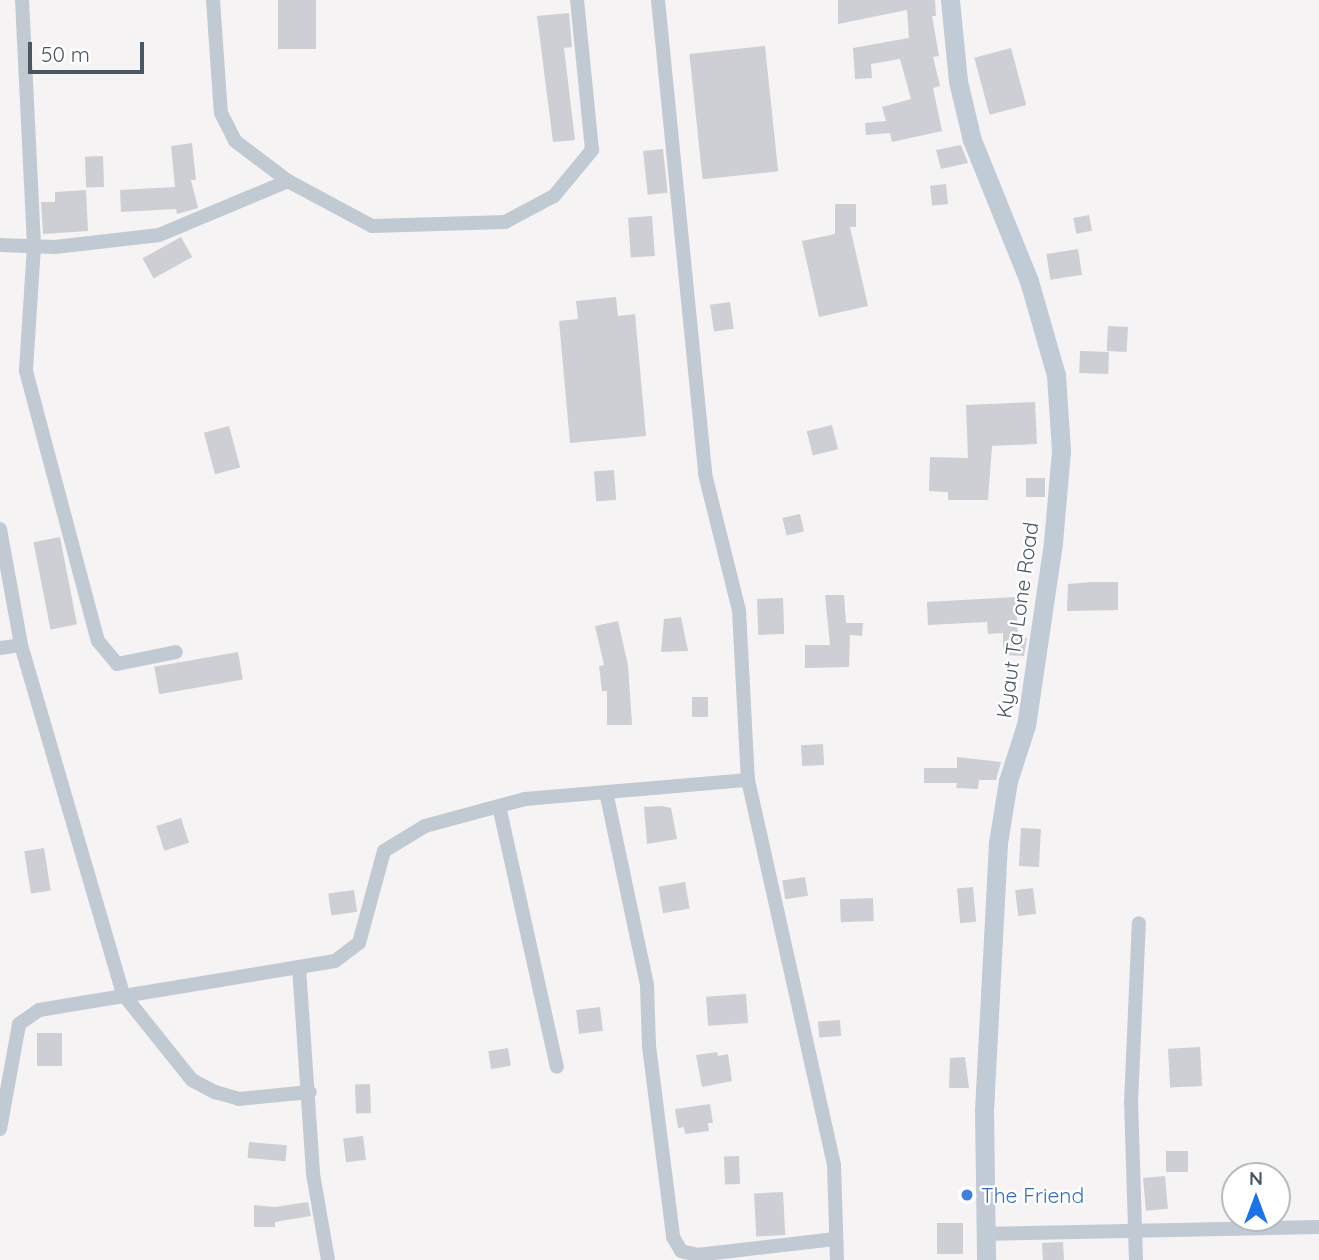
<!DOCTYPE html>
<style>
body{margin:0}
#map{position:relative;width:1319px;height:1260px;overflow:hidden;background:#f5f3f3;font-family:Quicksand,sans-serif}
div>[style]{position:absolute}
.building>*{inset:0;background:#cdcfd5;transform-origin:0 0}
.minor>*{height:14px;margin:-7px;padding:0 7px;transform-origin:7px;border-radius:7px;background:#c1cad2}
.secondary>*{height:19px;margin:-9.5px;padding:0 9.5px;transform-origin:9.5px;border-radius:9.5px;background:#c1cbd6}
.dots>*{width:19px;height:19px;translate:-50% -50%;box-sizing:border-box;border:4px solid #fff;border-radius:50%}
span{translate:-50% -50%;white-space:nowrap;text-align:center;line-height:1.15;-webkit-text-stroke:5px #fff;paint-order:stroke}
.street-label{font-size:21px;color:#4a5661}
.shop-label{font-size:21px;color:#366cbe}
.left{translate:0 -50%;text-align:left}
.north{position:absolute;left:1221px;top:1162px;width:70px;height:70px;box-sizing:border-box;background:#fff;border:2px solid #b7bbc0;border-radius:50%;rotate:0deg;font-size:19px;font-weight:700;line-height:28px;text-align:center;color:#4a5661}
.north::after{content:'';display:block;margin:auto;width:24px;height:32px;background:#1a73e8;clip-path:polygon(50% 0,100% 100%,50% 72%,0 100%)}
.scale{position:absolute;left:28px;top:42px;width:116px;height:32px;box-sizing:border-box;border:4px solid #4a5661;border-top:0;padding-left:9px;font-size:21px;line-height:24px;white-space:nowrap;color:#4a5661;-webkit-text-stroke:5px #fff;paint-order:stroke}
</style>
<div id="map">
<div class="building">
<div style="left:278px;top:0;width:38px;height:49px"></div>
<div style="clip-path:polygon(838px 0,935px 0,936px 16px,932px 16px,939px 56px,933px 57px,940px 86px,933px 88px,942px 131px,892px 142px,890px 133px,866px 135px,865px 123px,886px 121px,882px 107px,911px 99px,900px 59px,871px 64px,872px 78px,855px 79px,853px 48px,909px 38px,907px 10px,838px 24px)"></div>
<div style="clip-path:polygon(569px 13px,572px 47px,564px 48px,575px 140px,553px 142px,537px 16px)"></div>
<div style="left:765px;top:46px;width:126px;height:76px;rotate:84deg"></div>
<div style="left:1011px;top:48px;width:59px;height:38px;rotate:75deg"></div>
<div style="clip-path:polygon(192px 143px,196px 180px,191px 180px,198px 208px,177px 214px,176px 209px,121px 212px,120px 190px,175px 187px,171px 146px)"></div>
<div style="clip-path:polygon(961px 145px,968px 163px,941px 169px,936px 150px)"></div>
<div style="left:663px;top:149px;width:44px;height:20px;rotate:84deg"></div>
<div style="left:103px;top:156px;width:31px;height:18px;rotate:88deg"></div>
<div style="left:946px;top:184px;width:20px;height:16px;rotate:84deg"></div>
<div style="clip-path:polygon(86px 190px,88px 231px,43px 234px,41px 202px,55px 202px,55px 192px)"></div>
<div style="clip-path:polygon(835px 204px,856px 204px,856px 227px,850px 227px,868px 306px,819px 317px,802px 241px,835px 234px)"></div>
<div style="left:1089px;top:215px;width:16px;height:16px;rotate:79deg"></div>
<div style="left:652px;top:216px;width:40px;height:24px;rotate:86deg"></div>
<div style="left:181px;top:237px;width:23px;height:44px;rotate:61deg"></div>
<div style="left:1078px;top:249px;width:26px;height:32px;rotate:81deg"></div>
<div style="clip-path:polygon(616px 297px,618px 316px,635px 314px,646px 436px,570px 443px,559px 321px,578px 319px,576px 301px)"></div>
<div style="left:730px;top:302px;width:27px;height:20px;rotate:82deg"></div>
<div style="left:1108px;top:326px;width:20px;height:25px;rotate:3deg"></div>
<div style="left:1080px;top:351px;width:29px;height:22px;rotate:2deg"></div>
<div style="clip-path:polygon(1035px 402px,1037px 444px,992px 446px,988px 500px,948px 500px,948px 492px,929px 491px,930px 457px,968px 458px,966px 405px)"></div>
<div style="left:832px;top:425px;width:25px;height:26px;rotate:76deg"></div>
<div style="left:229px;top:426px;width:43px;height:26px;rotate:75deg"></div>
<div style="left:614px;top:470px;width:30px;height:20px;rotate:86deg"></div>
<div style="left:1026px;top:478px;width:19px;height:19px"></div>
<div style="left:800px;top:514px;width:18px;height:18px;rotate:77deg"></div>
<div style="left:60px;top:537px;width:89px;height:27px;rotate:79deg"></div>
<div style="clip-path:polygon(1091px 582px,1118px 582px,1118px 610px,1067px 611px,1068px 584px)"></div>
<div style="clip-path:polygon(825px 595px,844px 595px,846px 623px,863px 623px,862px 636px,850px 635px,849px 667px,805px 668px,805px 645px,830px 645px)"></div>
<div style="clip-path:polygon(1016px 597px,1018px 637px,1027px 638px,1024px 656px,1003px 655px,1003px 633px,988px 634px,987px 622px,928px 625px,927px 602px)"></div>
<div style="left:783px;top:598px;width:36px;height:26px;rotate:88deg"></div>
<div style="clip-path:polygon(681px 617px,688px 651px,661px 652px,664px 619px)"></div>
<div style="clip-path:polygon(618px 621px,628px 665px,632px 725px,607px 725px,607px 691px,602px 691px,599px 666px,604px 665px,595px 626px)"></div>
<div style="left:238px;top:652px;width:28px;height:85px;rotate:80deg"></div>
<div style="left:692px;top:697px;width:16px;height:20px"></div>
<div style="left:823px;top:744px;width:21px;height:22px;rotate:87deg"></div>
<div style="clip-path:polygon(957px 757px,1001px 762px,996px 780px,979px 780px,978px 789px,956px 788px,957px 783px,924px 783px,924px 768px,957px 768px)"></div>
<div style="clip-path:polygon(662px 806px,671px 808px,677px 839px,647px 844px,644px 807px)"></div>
<div style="left:181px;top:818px;width:26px;height:26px;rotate:72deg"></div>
<div style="left:1021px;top:828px;width:20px;height:38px;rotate:3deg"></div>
<div style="left:44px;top:848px;width:43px;height:20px;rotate:81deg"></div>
<div style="left:805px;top:877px;width:19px;height:23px;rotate:81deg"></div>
<div style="left:685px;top:882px;width:27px;height:27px;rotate:80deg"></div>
<div style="left:973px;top:887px;width:35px;height:16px;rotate:85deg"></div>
<div style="left:1033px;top:888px;width:26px;height:18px;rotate:83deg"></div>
<div style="left:354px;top:890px;width:22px;height:26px;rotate:82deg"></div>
<div style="left:873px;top:898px;width:23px;height:33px;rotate:88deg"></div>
<div style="left:746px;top:994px;width:29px;height:40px;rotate:86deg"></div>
<div style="left:600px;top:1007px;width:24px;height:24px;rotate:83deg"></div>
<div style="left:840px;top:1020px;width:16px;height:22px;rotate:86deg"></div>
<div style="left:37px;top:1033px;width:25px;height:33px"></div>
<div style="left:1200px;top:1047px;width:39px;height:32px;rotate:87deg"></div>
<div style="left:508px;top:1048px;width:18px;height:20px;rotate:81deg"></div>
<div style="clip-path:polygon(717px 1052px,718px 1056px,728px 1054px,732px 1081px,702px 1087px,696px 1055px)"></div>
<div style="clip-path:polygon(965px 1057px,969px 1088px,949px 1088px,950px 1058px)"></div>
<div style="left:370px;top:1084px;width:29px;height:15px;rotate:88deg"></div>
<div style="clip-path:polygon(710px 1104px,713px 1123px,708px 1123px,709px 1131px,685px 1134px,684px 1127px,678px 1128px,675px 1109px)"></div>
<div style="left:363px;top:1136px;width:24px;height:20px;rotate:83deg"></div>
<div style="left:249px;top:1142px;width:38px;height:16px;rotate:5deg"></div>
<div style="left:1166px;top:1151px;width:22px;height:21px"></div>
<div style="left:739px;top:1156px;width:28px;height:15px;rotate:88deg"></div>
<div style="left:1165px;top:1176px;width:33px;height:22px;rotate:85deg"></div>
<div style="left:783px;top:1192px;width:43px;height:29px;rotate:87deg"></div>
<div style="clip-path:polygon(308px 1202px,311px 1216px,275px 1222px,275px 1227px,254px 1227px,254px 1205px,275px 1207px)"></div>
<div style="left:937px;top:1223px;width:26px;height:31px"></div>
<div style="left:1063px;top:1242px;width:18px;height:21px;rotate:87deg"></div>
</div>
<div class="minor">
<div style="left:22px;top:0;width:246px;rotate:87.2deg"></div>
<div style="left:34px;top:246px;width:125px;rotate:93.7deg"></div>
<div style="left:26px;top:371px;width:279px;rotate:75.1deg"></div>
<div style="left:98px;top:641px;width:30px;rotate:50deg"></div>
<div style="left:117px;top:664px;width:60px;rotate:-11.5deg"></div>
<div style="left:213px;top:0;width:113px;rotate:86deg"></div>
<div style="left:221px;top:113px;width:31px;rotate:63deg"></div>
<div style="left:235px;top:141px;width:66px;rotate:37deg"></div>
<div style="left:288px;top:181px;width:95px;rotate:28.2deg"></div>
<div style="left:372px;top:226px;width:133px;rotate:-1.7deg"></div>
<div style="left:505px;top:222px;width:55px;rotate:-28deg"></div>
<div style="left:554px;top:196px;width:60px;rotate:-50.4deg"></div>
<div style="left:592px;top:150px;width:151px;rotate:-95.7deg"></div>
<div style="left:658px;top:0;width:476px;rotate:84.3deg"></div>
<div style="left:705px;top:474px;width:140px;rotate:76deg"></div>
<div style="left:739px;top:610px;width:170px;rotate:87deg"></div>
<div style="left:748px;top:780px;width:394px;rotate:77.4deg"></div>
<div style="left:834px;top:1165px;width:95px;rotate:88.2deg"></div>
<div style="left:0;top:245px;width:55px;rotate:2.1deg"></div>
<div style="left:55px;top:247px;width:105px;rotate:-6.6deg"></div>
<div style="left:159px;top:235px;width:140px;rotate:-22.7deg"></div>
<div style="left:0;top:529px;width:118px;rotate:79.7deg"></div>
<div style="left:21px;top:645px;width:364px;rotate:73.7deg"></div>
<div style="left:123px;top:994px;width:110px;rotate:51.3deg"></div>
<div style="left:192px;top:1080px;width:26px;rotate:28deg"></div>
<div style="left:215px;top:1092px;width:25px;rotate:16deg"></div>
<div style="left:239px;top:1099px;width:71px;rotate:-5.6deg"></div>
<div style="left:0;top:648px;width:21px;rotate:-8deg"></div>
<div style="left:606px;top:792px;width:197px;rotate:78deg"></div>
<div style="left:647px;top:985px;width:61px;rotate:88.1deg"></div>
<div style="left:649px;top:1046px;width:193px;rotate:82.8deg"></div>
<div style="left:673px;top:1237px;width:16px;rotate:60deg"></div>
<div style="left:681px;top:1251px;width:16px;rotate:14deg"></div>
<div style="left:697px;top:1255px;width:139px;rotate:-6.6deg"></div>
<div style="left:499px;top:806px;width:267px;rotate:77.5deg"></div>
<div style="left:299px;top:967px;width:207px;rotate:86.1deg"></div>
<div style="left:313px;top:1174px;width:87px;rotate:80.1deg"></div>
<div style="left:0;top:1129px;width:107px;rotate:-79.7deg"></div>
<div style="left:19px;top:1024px;width:24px;rotate:-35deg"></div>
<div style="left:39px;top:1010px;width:300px;rotate:-9.4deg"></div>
<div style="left:335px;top:961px;width:30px;rotate:-37deg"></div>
<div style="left:359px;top:943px;width:95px;rotate:-74.8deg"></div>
<div style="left:384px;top:851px;width:48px;rotate:-31.4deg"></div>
<div style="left:425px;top:826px;width:104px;rotate:-15.1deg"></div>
<div style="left:525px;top:799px;width:224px;rotate:-4.9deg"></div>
<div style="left:984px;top:1234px;width:335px;rotate:-1.2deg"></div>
<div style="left:1136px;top:1260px;width:157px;rotate:-91.8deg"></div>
<div style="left:1131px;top:1103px;width:180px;rotate:-87.5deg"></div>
</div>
<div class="secondary">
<div style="left:950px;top:0;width:81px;rotate:84.4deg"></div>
<div style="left:958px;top:81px;width:61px;rotate:76.7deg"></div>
<div style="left:972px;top:140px;width:152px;rotate:68deg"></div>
<div style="left:1029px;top:281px;width:98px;rotate:74deg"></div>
<div style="left:1056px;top:375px;width:76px;rotate:86.2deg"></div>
<div style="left:1061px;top:451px;width:92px;rotate:95deg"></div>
<div style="left:1053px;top:543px;width:184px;rotate:98.4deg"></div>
<div style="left:1026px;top:725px;width:59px;rotate:107.8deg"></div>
<div style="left:1008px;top:781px;width:63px;rotate:99.2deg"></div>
<div style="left:998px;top:843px;width:267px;rotate:93deg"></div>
<div style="left:984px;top:1110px;width:150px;rotate:89.2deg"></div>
</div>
<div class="dots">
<div style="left:967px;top:1195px;background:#3f7fe0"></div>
</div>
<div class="street-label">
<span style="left:1017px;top:620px;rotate:-82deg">Kyaut Ta Lone Road</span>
</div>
<div class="shop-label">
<span class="left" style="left:981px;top:1195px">The Friend</span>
</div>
<div class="north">N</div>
<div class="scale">50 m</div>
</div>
